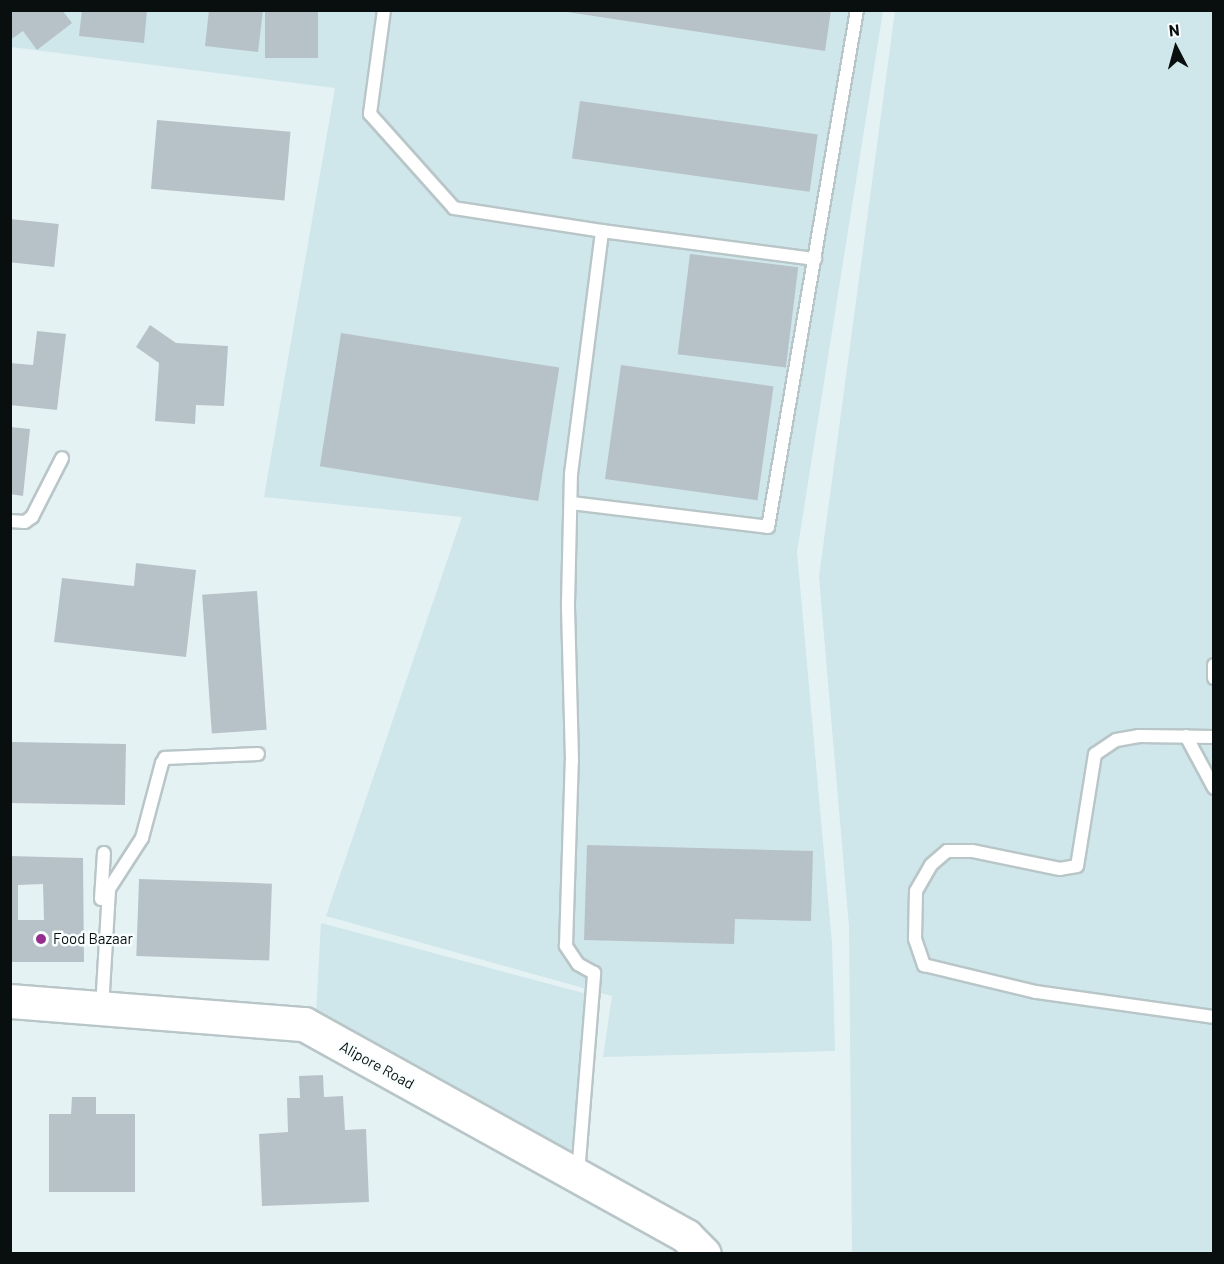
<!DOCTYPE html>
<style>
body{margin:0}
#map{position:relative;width:1224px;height:1264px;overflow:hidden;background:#e5f2f4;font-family:Barlow,sans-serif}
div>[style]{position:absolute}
.built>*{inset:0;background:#cfe6ea}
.building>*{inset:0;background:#b7c2c8;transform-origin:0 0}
.roads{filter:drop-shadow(2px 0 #b9c6c8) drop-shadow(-2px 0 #b9c6c8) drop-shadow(0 2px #b9c6c8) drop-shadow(0 -2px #b9c6c8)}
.service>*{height:12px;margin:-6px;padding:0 6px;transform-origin:6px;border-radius:6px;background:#fff}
.secondary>*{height:33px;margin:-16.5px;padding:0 16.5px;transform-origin:16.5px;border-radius:16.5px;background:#fff}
.dots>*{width:16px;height:16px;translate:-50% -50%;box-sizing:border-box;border:3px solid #f8fdfe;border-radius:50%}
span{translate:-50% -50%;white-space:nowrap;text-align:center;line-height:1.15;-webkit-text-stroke:5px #f8fdfe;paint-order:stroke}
.poi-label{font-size:15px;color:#090e0e}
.left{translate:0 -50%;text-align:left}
.street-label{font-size:15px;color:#090e0e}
.frame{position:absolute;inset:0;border:12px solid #090e0e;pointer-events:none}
.north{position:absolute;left:1146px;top:18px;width:60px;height:60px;-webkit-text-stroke:4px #f8fdfe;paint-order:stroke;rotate:354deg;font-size:16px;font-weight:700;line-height:24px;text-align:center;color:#090e0e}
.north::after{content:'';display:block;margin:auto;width:21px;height:27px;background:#090e0e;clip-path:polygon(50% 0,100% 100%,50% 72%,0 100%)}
</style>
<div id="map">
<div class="built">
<div style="clip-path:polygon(11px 10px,883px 11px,797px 552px,832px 943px,835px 1051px,603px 1057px,612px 996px,326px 916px,462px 517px,264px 497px,335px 88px,11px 47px)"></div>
<div style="clip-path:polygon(895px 11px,1213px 11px,1213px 1253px,852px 1253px,849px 926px,819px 577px)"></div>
<div style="clip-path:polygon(321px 923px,587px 994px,575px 1161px,316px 1014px)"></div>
</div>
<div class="building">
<div style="clip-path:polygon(10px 10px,62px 10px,72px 23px,37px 50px,23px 31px,10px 40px)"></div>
<div style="clip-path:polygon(82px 10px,147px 10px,144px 43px,79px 36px)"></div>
<div style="clip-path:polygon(209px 10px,263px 10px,258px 52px,205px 46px)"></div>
<div style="left:265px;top:10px;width:53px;height:48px"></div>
<div style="clip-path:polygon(554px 10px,831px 10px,825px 51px)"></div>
<div style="left:580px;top:101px;width:240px;height:58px;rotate:8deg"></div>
<div style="left:157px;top:120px;width:134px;height:69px;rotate:5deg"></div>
<div style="left:10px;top:219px;width:49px;height:43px;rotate:6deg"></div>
<div style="left:690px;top:254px;width:109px;height:101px;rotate:7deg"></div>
<div style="clip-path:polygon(150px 325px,176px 343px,228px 346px,224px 406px,196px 405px,195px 424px,155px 421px,159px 363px,136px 347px)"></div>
<div style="clip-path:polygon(37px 331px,66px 334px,57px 410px,10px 405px,10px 363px,33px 365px)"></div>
<div style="left:341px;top:333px;width:221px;height:135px;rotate:9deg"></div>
<div style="left:621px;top:365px;width:154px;height:115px;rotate:8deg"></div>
<div style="clip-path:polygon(10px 427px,30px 429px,23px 496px,10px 494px)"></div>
<div style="clip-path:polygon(136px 563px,196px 570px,186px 657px,54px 642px,62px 578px,134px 586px)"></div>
<div style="left:257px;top:591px;width:139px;height:55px;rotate:86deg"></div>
<div style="left:10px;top:742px;width:116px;height:61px;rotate:1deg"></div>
<div style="clip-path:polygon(587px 845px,813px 851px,811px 921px,735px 919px,734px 944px,584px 940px)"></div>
<div style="clip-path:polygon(evenodd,10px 856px,83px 858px,84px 962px,10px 962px,10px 856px,43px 884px,44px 920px,18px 920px,18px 885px,43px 884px)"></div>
<div style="left:139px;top:879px;width:133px;height:77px;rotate:2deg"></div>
<div style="clip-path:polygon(323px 1075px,324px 1097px,343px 1096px,345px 1130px,366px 1129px,369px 1202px,262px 1206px,259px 1134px,288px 1132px,287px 1098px,300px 1098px,299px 1076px)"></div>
<div style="clip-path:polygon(72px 1097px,96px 1097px,96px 1114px,135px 1114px,135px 1192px,49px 1192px,49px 1114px,71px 1114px)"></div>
</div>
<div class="roads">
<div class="service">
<div style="left:384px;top:10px;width:105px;rotate:97.7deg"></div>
<div style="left:370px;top:114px;width:126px;rotate:48.2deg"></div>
<div style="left:454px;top:208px;width:150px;rotate:8.8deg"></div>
<div style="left:571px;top:503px;width:198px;rotate:6.9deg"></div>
<div style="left:768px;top:527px;width:525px;rotate:-80.23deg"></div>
<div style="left:10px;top:521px;width:15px;rotate:4deg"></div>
<div style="left:25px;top:522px;width:9px;rotate:-36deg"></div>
<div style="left:32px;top:517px;width:66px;rotate:-63deg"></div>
<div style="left:1214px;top:665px;width:13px;rotate:90deg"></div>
<div style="left:1186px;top:736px;width:59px;rotate:61.7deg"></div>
<div style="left:1214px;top:737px;width:75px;rotate:-179.2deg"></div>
<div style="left:1139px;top:736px;width:23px;rotate:170deg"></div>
<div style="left:1116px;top:740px;width:25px;rotate:146deg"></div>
<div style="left:1095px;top:754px;width:113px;rotate:99.1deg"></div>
<div style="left:1077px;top:866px;width:17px;rotate:170deg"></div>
<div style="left:1060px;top:869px;width:90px;rotate:-168.4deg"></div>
<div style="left:972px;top:851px;width:25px;rotate:180deg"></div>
<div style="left:947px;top:851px;width:21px;rotate:139deg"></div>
<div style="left:931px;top:865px;width:30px;rotate:120deg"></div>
<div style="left:916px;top:891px;width:48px;rotate:91.2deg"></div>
<div style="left:915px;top:939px;width:28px;rotate:71deg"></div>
<div style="left:924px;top:965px;width:115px;rotate:13.6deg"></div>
<div style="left:1036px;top:992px;width:180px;rotate:8deg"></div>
<div style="left:101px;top:899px;width:46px;rotate:-86.3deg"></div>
<div style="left:102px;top:1008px;width:119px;rotate:-86.6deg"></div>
<div style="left:109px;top:889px;width:61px;rotate:-57.1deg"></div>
<div style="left:142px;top:838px;width:78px;rotate:-75.1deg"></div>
<div style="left:162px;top:763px;width:6px;rotate:-59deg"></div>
<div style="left:165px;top:758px;width:93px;rotate:-2.5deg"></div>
<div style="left:578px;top:1174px;width:202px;rotate:-85.4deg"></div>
<div style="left:594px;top:973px;width:18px;rotate:-151deg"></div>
<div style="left:578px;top:964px;width:22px;rotate:-124deg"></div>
<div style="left:566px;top:946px;width:186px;rotate:-88.2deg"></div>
<div style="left:572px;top:760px;width:156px;rotate:-91.5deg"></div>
<div style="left:568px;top:604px;width:130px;rotate:-88.7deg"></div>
<div style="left:571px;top:474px;width:245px;rotate:-82.7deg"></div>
<div style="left:602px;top:231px;width:215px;rotate:7.5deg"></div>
</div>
<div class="secondary">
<div style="left:10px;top:1001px;width:295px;rotate:4.5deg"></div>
<div style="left:304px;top:1024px;width:437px;rotate:29deg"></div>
<div style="left:686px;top:1236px;width:25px;rotate:45deg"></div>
</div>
</div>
<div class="dots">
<div style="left:41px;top:939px;background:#972d8f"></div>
</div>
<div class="poi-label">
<span class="left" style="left:53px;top:939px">Food Bazaar</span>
</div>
<div class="street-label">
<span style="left:377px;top:1065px;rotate:29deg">Alipore Road</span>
</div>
<div class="frame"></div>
<div class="north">N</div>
</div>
